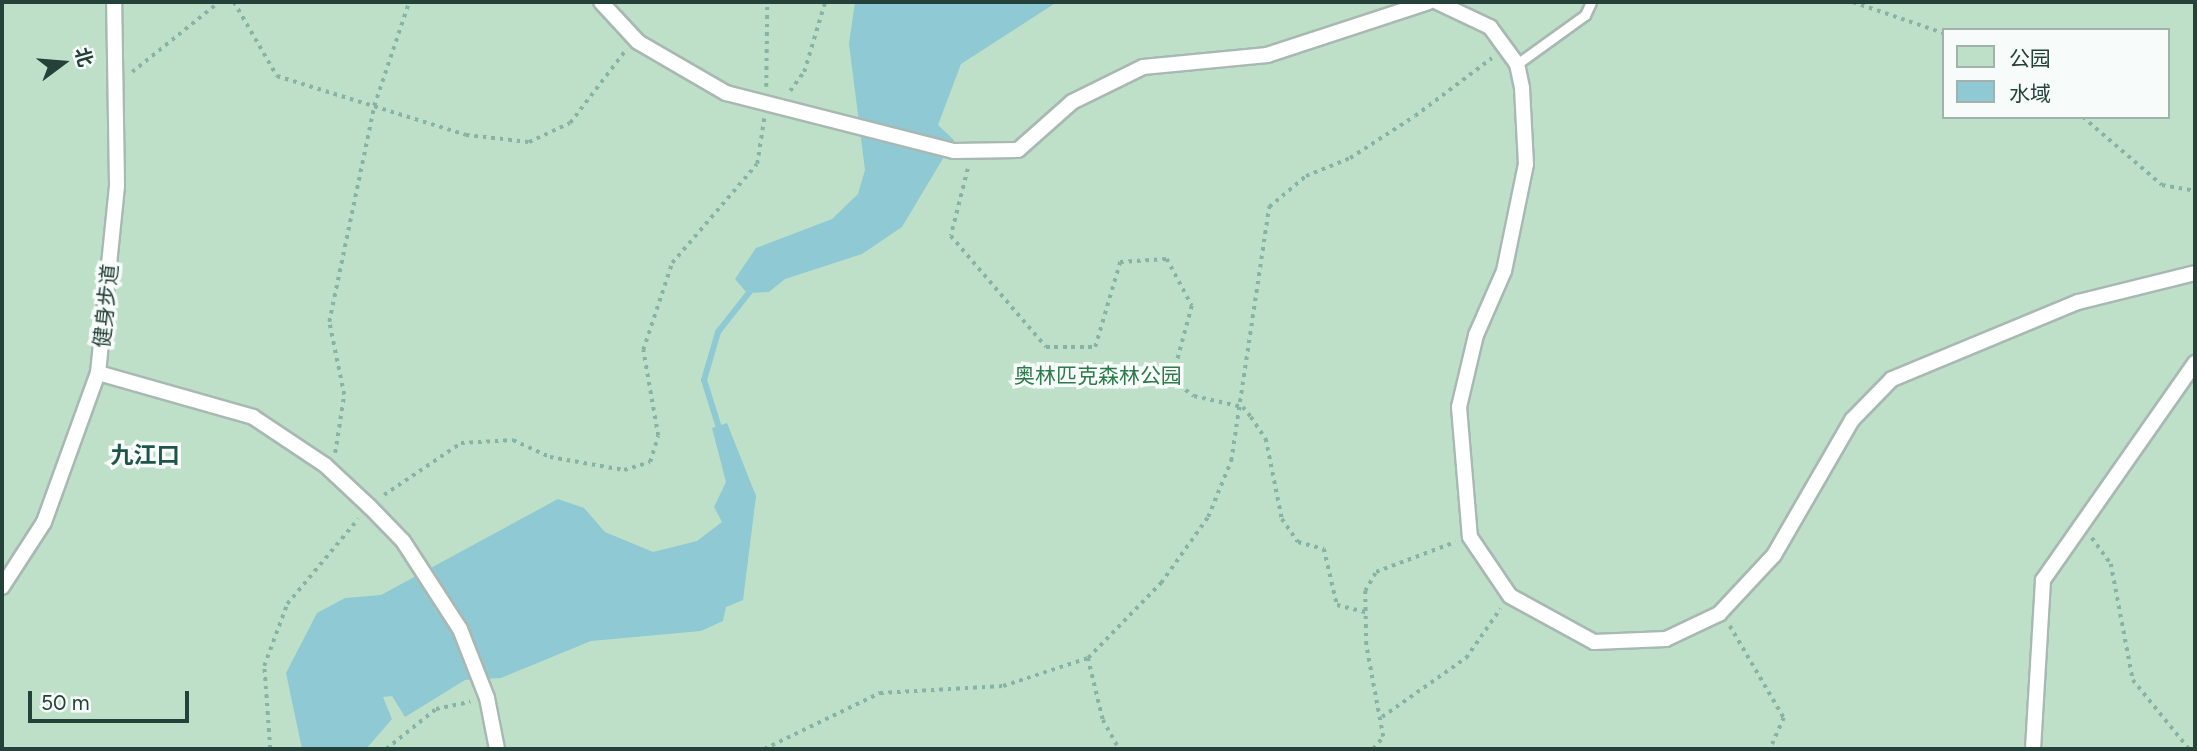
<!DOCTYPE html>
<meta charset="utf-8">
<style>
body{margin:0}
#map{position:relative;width:2197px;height:751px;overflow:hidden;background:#e6efeb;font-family:Figtree,"Noto Sans SC",sans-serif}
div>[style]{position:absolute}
.green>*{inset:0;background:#bfe0c8}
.water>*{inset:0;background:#8ec9d4}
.stream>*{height:6px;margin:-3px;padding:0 3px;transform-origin:3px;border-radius:3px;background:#8ec9d4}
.path>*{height:3.5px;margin-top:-1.75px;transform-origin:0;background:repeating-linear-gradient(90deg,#86b3a5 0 3.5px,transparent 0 8.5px)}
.roads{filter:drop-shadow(2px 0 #a8b8b2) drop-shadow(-2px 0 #a8b8b2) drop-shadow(0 2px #a8b8b2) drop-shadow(0 -2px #a8b8b2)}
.service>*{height:9px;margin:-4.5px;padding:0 4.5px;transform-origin:4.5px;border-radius:4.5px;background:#fff}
.pedestrian>*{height:14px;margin:-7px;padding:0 7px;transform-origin:7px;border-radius:7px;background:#fff}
span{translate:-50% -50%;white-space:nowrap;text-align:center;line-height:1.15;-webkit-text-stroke:7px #f7fbf9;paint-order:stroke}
.street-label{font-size:21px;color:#24423a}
.park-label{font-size:21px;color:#2d7a4b}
.neighbourhood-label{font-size:23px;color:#1f5548;font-weight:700}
.frame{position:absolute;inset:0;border:4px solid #24423a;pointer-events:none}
.legend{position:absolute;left:1942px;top:28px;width:228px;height:91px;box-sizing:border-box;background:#f7fbf9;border:2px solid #a3b1ad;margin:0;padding:9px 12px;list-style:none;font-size:21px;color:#24423a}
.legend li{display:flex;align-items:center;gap:14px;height:35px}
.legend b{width:35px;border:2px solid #a3b1ad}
.north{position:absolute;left:28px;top:28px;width:70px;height:70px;-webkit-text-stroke:5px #f7fbf9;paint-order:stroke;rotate:74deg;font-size:19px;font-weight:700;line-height:28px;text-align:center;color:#24423a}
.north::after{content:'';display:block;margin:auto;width:24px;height:32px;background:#24423a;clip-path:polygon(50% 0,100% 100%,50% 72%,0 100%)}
.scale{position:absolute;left:28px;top:691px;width:161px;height:32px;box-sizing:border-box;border:4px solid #24423a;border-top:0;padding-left:9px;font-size:21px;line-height:24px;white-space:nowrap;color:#24423a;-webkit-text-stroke:5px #f7fbf9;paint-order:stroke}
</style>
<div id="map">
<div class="green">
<div style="clip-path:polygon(evenodd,2px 2px,2195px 2px,2195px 749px,2px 749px,2px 2px,1943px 30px,2167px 30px,2167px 117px,1943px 117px,1943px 30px)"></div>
</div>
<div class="water">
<div style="clip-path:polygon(855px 2px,1057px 2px,961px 64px,938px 125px,954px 140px,902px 227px,862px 254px,785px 279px,769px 292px,747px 293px,735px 279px,756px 248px,832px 219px,858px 194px,865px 170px,849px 44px)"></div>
<div style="clip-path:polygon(727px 423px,756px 496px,743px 600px,726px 607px,723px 621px,701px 631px,591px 641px,501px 678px,465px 680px,405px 717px,392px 696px,383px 697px,392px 719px,366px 749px,302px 749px,286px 673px,317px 613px,345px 598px,381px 595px,558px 499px,584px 508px,605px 532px,653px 552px,697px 541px,722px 522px,714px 507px,726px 482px,712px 428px)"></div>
</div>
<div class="stream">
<div style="left:720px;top:431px;width:53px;rotate:-107.4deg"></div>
<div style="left:704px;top:380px;width:50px;rotate:-73.7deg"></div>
<div style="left:718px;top:332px;width:53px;rotate:-51.8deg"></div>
</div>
<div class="path">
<div style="left:234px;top:2px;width:86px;rotate:59.8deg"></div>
<div style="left:277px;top:76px;width:198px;rotate:17.3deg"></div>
<div style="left:466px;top:135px;width:63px;rotate:6.3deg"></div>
<div style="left:529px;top:142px;width:45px;rotate:-24.9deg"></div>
<div style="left:570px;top:123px;width:91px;rotate:-52.6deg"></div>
<div style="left:1853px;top:2px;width:95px;rotate:19deg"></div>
<div style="left:132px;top:72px;width:112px;rotate:-38.8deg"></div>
<div style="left:766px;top:87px;width:85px;rotate:-89.3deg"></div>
<div style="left:790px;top:91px;width:24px;rotate:-54deg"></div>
<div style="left:804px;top:72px;width:73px;rotate:-73.3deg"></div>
<div style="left:2083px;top:117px;width:104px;rotate:40.7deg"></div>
<div style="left:2162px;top:185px;width:34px;rotate:10deg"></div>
<div style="left:968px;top:169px;width:69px;rotate:104.2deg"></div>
<div style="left:951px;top:236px;width:146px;rotate:49.4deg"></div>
<div style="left:1046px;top:347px;width:49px"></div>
<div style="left:1095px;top:347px;width:89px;rotate:-73.6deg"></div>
<div style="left:1120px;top:262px;width:47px;rotate:-3.7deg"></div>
<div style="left:1167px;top:259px;width:53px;rotate:62deg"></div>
<div style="left:1192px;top:306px;width:77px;rotate:105.1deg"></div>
<div style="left:1172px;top:380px;width:27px;rotate:36deg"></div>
<div style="left:1194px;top:396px;width:50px;rotate:12.7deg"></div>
<div style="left:1243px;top:407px;width:13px;rotate:51deg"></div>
<div style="left:1251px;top:417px;width:27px;rotate:56deg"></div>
<div style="left:1266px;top:439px;width:82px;rotate:78.7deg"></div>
<div style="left:1282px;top:519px;width:28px;rotate:55deg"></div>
<div style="left:1298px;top:542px;width:27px;rotate:15deg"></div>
<div style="left:1324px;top:549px;width:57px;rotate:76.9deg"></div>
<div style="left:1337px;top:605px;width:30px;rotate:14deg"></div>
<div style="left:335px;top:453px;width:59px;rotate:-81.2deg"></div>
<div style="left:344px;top:395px;width:75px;rotate:-101.6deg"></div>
<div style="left:329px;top:322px;width:221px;rotate:-78.2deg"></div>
<div style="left:374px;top:106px;width:110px;rotate:-71.4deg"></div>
<div style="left:384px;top:495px;width:93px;rotate:-34deg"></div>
<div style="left:461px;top:443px;width:52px;rotate:-3.3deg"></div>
<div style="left:513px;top:440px;width:41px;rotate:24.7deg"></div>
<div style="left:550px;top:457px;width:75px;rotate:10deg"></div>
<div style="left:624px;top:470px;width:27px;rotate:-17deg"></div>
<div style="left:650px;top:462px;width:27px;rotate:-73deg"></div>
<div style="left:658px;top:436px;width:87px;rotate:-99.9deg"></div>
<div style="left:643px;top:350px;width:92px;rotate:-71.6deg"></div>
<div style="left:672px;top:263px;width:130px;rotate:-49.4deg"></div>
<div style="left:757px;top:164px;width:46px;rotate:-81.2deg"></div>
<div style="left:2092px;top:538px;width:32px;rotate:54deg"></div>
<div style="left:2111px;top:564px;width:118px;rotate:79.3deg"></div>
<div style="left:2133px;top:680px;width:89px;rotate:50.9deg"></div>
<div style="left:1730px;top:626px;width:107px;rotate:59.6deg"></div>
<div style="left:1784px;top:718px;width:34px;rotate:114deg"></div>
<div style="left:1088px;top:658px;width:64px;rotate:76.4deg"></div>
<div style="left:1103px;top:720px;width:33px;rotate:61deg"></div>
<div style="left:1382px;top:717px;width:103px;rotate:-35.1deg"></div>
<div style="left:1466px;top:658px;width:60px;rotate:-55.2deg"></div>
<div style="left:270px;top:749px;width:83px;rotate:-94.1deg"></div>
<div style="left:264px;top:666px;width:66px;rotate:-69.6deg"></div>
<div style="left:287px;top:604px;width:111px;rotate:-50.1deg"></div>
<div style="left:386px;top:749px;width:64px;rotate:-38.7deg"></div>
<div style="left:436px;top:709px;width:35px;rotate:-12deg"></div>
<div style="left:764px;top:749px;width:129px;rotate:-25.8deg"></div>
<div style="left:880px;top:693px;width:123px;rotate:-3.3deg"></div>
<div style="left:1003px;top:686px;width:89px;rotate:-18.2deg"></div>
<div style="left:1088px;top:658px;width:105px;rotate:-45.8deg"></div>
<div style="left:1161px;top:583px;width:81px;rotate:-54.5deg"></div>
<div style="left:1208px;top:517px;width:61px;rotate:-67.7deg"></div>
<div style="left:1231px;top:461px;width:257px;rotate:-81.5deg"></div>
<div style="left:1269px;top:207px;width:48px;rotate:-40deg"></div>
<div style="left:1306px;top:176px;width:48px;rotate:-22.2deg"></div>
<div style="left:1350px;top:158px;width:77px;rotate:-32.9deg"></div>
<div style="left:1415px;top:116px;width:96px;rotate:-37deg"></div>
<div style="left:1373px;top:749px;width:16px;rotate:-50deg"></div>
<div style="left:1383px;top:737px;width:94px;rotate:-100.5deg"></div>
<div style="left:1366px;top:645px;width:54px;rotate:-91.1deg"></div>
<div style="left:1365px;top:591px;width:22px;rotate:-60deg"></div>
<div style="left:1376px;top:572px;width:85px;rotate:-20.8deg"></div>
</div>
<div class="roads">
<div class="service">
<div style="left:1517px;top:64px;width:84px;rotate:-35.8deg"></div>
<div style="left:1585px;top:15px;width:14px;rotate:-65deg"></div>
</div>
<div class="pedestrian">
<div style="left:601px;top:2px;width:54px;rotate:47.2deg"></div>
<div style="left:638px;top:42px;width:102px;rotate:30.1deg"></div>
<div style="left:726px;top:93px;width:235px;rotate:14.3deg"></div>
<div style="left:954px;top:151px;width:64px;rotate:-0.9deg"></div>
<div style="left:1018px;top:150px;width:72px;rotate:-41.6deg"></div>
<div style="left:1072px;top:102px;width:79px;rotate:-26.2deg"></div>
<div style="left:1143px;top:67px;width:125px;rotate:-5.5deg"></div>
<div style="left:1267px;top:55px;width:170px;rotate:-18.1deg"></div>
<div style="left:1437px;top:2px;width:59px;rotate:25.3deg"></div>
<div style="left:1490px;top:27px;width:46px;rotate:53.9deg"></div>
<div style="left:1517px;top:64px;width:25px;rotate:78deg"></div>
<div style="left:1522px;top:88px;width:76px;rotate:87deg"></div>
<div style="left:1526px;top:164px;width:109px;rotate:101.6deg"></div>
<div style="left:1504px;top:271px;width:70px;rotate:113.6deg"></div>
<div style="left:1476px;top:335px;width:74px;rotate:103.3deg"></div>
<div style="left:1459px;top:407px;width:130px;rotate:85.2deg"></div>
<div style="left:1470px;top:537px;width:71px;rotate:55.9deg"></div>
<div style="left:1510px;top:596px;width:96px;rotate:28.7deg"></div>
<div style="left:1594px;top:642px;width:72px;rotate:-2.4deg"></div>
<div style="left:1666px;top:639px;width:59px;rotate:-25.3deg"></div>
<div style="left:1719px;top:614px;width:81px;rotate:-47deg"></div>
<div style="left:1774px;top:555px;width:156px;rotate:-60deg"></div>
<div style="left:1852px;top:420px;width:57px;rotate:-45.7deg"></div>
<div style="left:1892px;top:379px;width:201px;rotate:-22.5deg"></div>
<div style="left:2078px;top:302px;width:121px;rotate:-13.9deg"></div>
<div style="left:98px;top:373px;width:161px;rotate:15.8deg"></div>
<div style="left:253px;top:417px;width:87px;rotate:33.7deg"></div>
<div style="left:325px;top:465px;width:62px;rotate:43deg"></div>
<div style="left:370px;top:507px;width:47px;rotate:45.9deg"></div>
<div style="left:403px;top:541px;width:105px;rotate:57.1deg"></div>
<div style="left:460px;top:629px;width:74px;rotate:68.6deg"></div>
<div style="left:487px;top:698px;width:52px;rotate:78.9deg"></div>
<div style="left:2px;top:587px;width:77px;rotate:-57.1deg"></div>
<div style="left:44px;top:522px;width:158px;rotate:-70.1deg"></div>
<div style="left:98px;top:373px;width:189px;rotate:-84.2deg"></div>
<div style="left:117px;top:185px;width:183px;rotate:-90.9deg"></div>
<div style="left:2033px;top:749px;width:169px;rotate:-86.6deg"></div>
<div style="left:2043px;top:580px;width:265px;rotate:-55deg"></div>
</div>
</div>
<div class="street-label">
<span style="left:106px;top:306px;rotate:-84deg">健身步道</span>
</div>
<div class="park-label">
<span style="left:1098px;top:376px">奥林匹克森林公园</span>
</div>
<div class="neighbourhood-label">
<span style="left:145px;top:455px">九江口</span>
</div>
<div class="frame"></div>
<ul class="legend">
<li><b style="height:19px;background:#bfe0c8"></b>公园</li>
<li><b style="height:19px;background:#8ec9d4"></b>水域</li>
</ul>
<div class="north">北</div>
<div class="scale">50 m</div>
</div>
